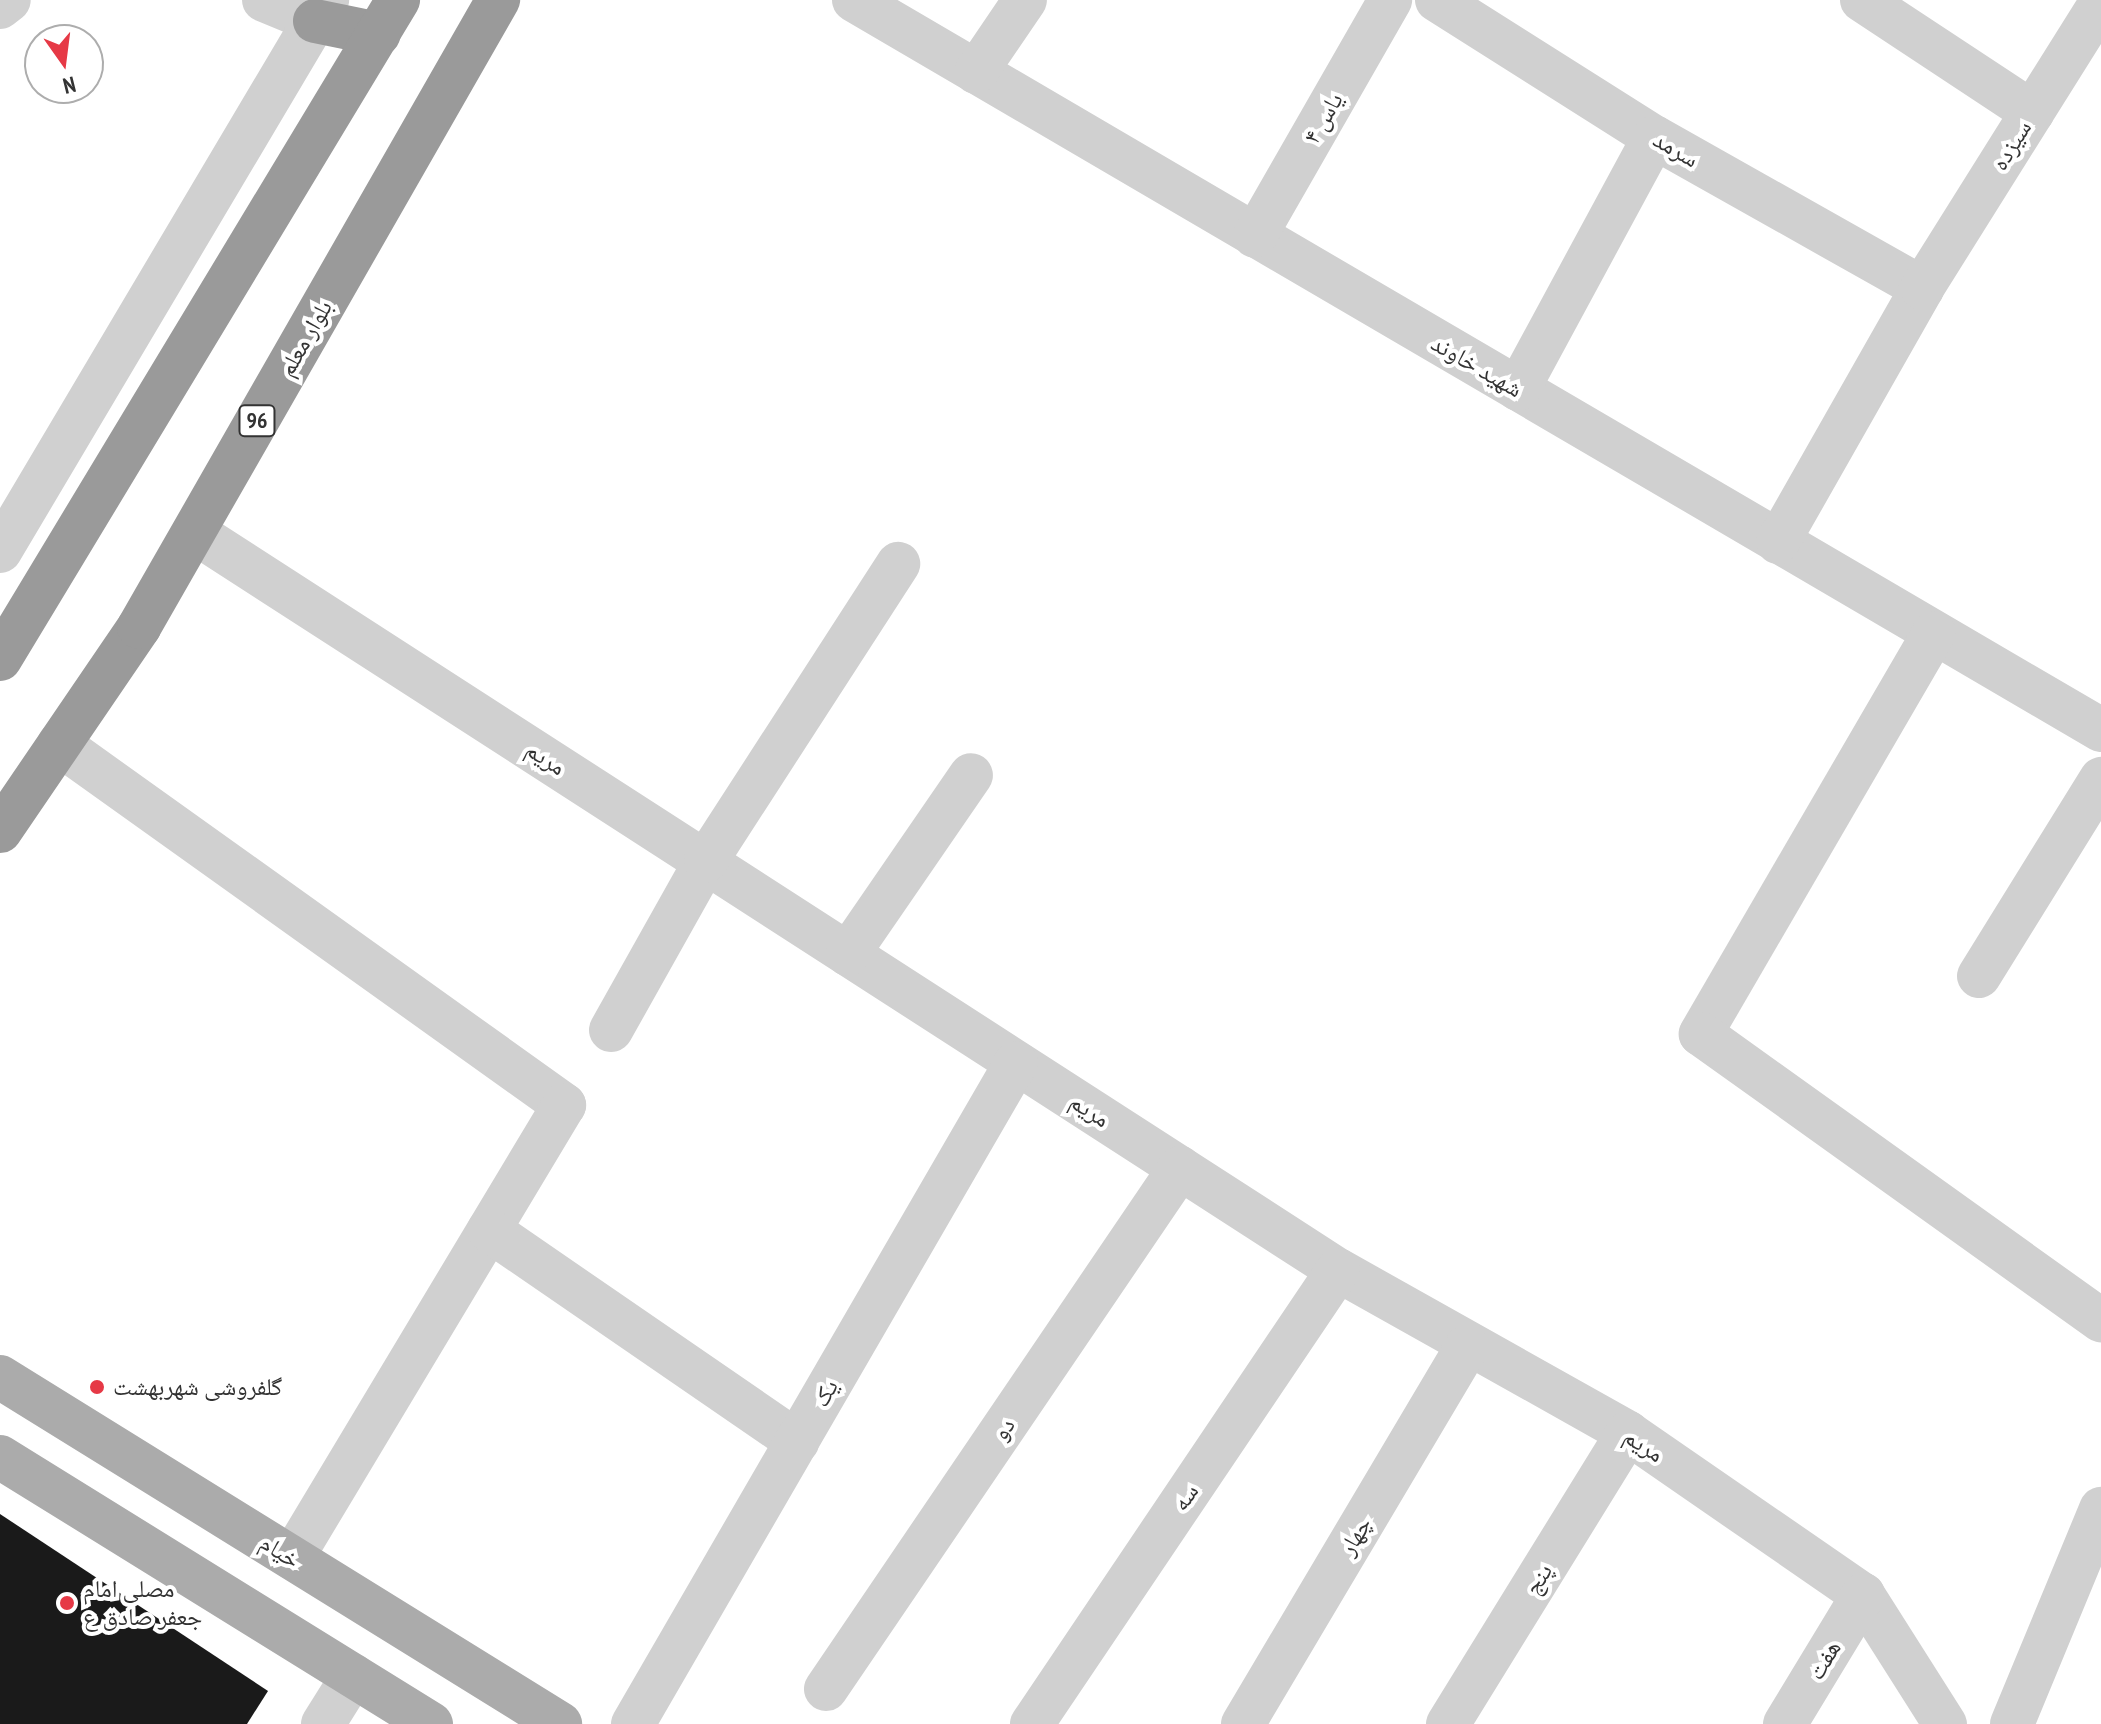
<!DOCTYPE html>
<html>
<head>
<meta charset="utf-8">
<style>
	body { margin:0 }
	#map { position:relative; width:2101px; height:1724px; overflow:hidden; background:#fff; font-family:"PT Sans Narrow","Noto Naskh Arabic",sans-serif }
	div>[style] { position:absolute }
	.building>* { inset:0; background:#1a1a1a }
	.minor>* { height:44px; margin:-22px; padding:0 22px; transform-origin:22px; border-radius:22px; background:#d0d0d0 }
	.major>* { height:44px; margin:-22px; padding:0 22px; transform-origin:22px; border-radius:22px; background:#ababab }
	.highway>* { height:44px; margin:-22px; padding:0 22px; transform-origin:22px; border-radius:22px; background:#9a9a9a }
	.dots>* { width:22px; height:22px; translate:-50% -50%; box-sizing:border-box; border:4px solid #fff; border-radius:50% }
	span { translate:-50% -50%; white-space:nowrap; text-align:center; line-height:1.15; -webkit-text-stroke:8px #fff; paint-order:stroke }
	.shield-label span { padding:2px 6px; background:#fff; border:2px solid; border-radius:6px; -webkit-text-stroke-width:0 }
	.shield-label { font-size:22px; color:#333; font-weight:700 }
	.street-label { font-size:24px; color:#333 }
	.poi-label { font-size:24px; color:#333 }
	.left { translate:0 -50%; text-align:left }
	.north { position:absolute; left:24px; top:24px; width:80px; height:80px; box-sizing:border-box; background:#fff; border:2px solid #adadad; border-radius:50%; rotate:166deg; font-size:22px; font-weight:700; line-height:32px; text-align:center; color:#333 }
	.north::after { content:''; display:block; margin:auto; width:28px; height:36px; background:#e63946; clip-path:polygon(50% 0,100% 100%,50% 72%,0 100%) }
</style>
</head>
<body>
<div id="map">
	<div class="building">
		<div style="clip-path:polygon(0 1514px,268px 1691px,247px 1724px,0 1724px)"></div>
	</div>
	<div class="minor">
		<div style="left:264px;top:0;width:55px;rotate:22.4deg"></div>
		<div style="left:854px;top:0;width:1445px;rotate:30.34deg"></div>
		<div style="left:1437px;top:0;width:257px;rotate:32.3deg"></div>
		<div style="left:1654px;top:137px;width:308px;rotate:29.4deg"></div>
		<div style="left:1862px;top:0;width:204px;rotate:33.4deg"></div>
		<div style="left:0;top:7px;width:11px;rotate:-38deg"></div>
		<div style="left:976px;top:72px;width:87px;rotate:-55.8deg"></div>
		<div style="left:1255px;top:236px;width:272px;rotate:-60.2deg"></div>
		<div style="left:1518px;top:389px;width:286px;rotate:-61.6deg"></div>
		<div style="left:194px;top:532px;width:1361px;rotate:32.83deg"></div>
		<div style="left:1338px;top:1270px;width:333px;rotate:29.3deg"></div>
		<div style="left:1628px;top:1433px;width:285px;rotate:34.6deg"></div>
		<div style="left:1863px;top:1595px;width:153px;rotate:57.6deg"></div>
		<div style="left:1778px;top:542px;width:292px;rotate:-60.4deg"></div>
		<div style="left:1922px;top:288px;width:337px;rotate:-57.9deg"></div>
		<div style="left:0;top:551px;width:641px;rotate:-59.31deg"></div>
		<div style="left:1934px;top:633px;width:464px;rotate:120.2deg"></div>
		<div style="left:1701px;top:1034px;width:492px;rotate:35.6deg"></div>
		<div style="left:59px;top:744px;width:621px;rotate:35.56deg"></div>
		<div style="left:564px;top:1105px;width:528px;rotate:120.98deg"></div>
		<div style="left:848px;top:954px;width:217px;rotate:-55.5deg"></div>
		<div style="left:1979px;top:976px;width:232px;rotate:-58.2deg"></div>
		<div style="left:611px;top:1030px;width:194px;rotate:-60.7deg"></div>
		<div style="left:706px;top:861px;width:354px;rotate:-57.1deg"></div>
		<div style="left:489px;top:1230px;width:374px;rotate:34.5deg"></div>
		<div style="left:826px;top:1689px;width:630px;rotate:-55.81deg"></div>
		<div style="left:323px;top:1724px;width:57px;rotate:-58deg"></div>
		<div style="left:633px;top:1724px;width:764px;rotate:-59.91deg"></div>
		<div style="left:1032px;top:1724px;width:547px;rotate:-56.02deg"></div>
		<div style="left:1243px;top:1724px;width:439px;rotate:-59.3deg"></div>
		<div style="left:1448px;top:1724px;width:342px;rotate:-58.3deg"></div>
		<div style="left:1785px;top:1724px;width:151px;rotate:-58.8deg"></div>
		<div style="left:2012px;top:1724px;width:233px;rotate:-67.5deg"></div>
	</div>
	<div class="major">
		<div style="left:0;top:1377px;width:659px;rotate:31.78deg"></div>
		<div style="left:0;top:1457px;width:507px;rotate:31.78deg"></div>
	</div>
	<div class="highway">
		<div style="left:315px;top:21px;width:65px;rotate:11.5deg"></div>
		<div style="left:0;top:659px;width:770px;rotate:-58.87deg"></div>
		<div style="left:0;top:831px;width:247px;rotate:-55.7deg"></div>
		<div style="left:139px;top:627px;width:723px;rotate:-60.21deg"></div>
	</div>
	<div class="dots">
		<div style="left:97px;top:1387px;background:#e63946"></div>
		<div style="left:67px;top:1603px;background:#e63946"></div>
	</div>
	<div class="shield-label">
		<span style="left:257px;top:421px">96</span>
	</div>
	<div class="street-label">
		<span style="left:1323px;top:118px;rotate:-60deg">یاس ۴</span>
		<span style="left:2011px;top:145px;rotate:-58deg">سیزده</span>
		<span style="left:1676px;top:149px;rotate:30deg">سرمد</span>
		<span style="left:305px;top:338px;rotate:-60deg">بلوار معلم</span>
		<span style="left:1477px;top:366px;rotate:30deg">شهید خاوند</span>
		<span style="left:546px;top:758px;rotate:33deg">مریم</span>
		<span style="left:1090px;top:1110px;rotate:33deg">مریم</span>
		<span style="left:825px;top:1393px;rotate:-60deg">یک</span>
		<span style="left:1003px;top:1429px;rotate:-56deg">دو</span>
		<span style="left:1644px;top:1445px;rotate:33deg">مریم</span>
		<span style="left:1185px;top:1497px;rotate:-56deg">سه</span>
		<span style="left:1355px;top:1536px;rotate:-59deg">چهار</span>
		<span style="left:280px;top:1551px;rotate:32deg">خیام</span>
		<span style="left:1538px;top:1579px;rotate:-58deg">پنج</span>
		<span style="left:1824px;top:1660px;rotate:-59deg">هفت</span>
	</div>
	<div class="poi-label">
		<span class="left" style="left:113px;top:1387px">گلفروشی شهربهشت</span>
		<span class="left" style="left:83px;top:1603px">مصلی امام<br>جعفر صادق ع</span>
	</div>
	<div class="north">N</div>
</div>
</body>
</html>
